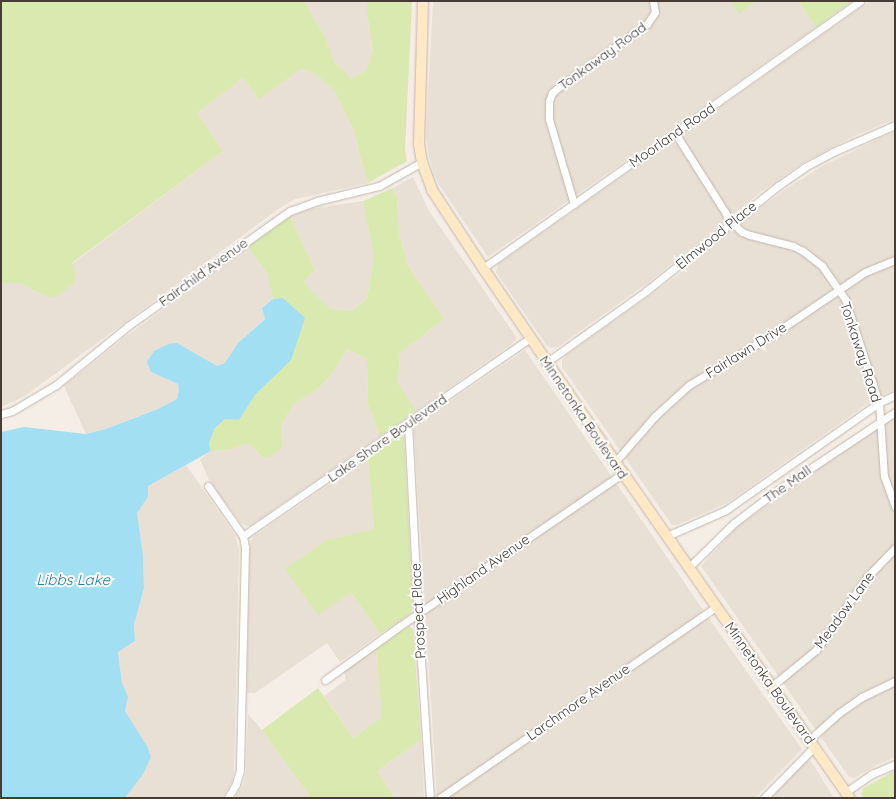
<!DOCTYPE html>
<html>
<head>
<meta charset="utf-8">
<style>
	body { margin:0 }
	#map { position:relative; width:896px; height:799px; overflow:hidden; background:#f4eee7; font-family:Quicksand,sans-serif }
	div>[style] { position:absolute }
	.residential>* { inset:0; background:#e8dfd5 }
	.green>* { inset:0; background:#d9e9af }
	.water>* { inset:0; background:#a2dff2 }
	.roads { filter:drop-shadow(0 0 1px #c3b7ac) drop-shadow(0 0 1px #c3b7ac) }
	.minor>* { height:7px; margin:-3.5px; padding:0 3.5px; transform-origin:3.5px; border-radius:3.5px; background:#fff }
	.secondary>* { height:10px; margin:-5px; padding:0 5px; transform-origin:5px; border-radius:5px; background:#ffe8c6 }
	span { translate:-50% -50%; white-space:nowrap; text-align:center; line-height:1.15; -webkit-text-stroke:4px #fff; paint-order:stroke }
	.street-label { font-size:14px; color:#473d36 }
	.water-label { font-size:15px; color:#28809d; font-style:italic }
	.frame { position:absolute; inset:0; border:2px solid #473d36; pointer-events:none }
</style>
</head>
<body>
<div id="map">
	<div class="residential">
		<div style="clip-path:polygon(304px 1px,367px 1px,367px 14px,373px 50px,366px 70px,352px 79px,334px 62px,327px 40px)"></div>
		<div style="clip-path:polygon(433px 1px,730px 1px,739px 13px,757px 1px,798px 1px,816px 27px,488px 257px,440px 186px,434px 174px,429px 157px,426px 137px)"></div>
		<div style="clip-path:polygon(870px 1px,895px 1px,895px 119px,852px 137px,801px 164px,761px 192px,650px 281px,558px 347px,552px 348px,547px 346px,496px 272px,498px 264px)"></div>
		<div style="clip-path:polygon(301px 69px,315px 74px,334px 90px,353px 129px,368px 183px,295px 199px,277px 210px,25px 396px,1px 407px,1px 283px,19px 283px,47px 297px,76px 275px,72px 264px,223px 151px,197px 113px,243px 78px,259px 99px)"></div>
		<div style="clip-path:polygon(895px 131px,895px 389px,867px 404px,727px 503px,677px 525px,672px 525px,562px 367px,562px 361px,565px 356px,678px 275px,744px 220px,786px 189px,824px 165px)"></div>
		<div style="clip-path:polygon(413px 177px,429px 211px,517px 338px,510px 345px,416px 411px,398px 386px,400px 353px,444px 319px,408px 266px,399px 234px,397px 198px,393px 188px)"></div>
		<div style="clip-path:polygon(363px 201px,374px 257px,367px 299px,352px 311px,331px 309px,316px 296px,304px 281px,315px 271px,290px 216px,308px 209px)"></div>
		<div style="clip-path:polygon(248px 247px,267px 273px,273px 299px,262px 308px,265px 318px,238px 343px,225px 363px,217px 366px,177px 343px,151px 372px,178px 384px,179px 390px,177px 399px,158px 409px,106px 429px,86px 434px,64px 386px,124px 338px)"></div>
		<div style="clip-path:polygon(347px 349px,367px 359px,368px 404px,380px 436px,250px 526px,244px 525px,240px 522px,209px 480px,200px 459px,211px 451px,231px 449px,245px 444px,250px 444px,263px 458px,283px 447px,281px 425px,293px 405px,319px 388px,333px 372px)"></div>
		<div style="clip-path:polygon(525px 350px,710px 620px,802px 749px,755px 798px,437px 798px,414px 430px,415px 425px)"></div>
		<div style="clip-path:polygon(895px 417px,895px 757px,877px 765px,854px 778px,849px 777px,701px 566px,737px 527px,812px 472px)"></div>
		<div style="clip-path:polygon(368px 458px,374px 529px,327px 540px,351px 592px,380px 634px,340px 662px,327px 643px,255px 693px,247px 693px,250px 542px,254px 536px)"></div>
		<div style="clip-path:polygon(186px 465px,235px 535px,239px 549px,234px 772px,232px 782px,222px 798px,125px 798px,143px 774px,147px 746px,125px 711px,127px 697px,122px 683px,118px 651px,135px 641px,134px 625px,144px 588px,143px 555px,137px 513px,148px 497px,148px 486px)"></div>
		<div style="clip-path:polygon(376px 649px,382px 717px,353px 738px,324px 696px,346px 680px,344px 671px)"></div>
		<div style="clip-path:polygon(248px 714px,262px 730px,311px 798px,235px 798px,243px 785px,246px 773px)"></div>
		<div style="clip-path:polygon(421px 740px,424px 798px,395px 798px,377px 771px)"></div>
		<div style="clip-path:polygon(810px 760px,834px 798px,771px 798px,806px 761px)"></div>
	</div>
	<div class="green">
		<div style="clip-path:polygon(1px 1px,304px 1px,327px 40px,334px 62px,352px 79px,366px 70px,373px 50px,367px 14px,367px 1px,412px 1px,405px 150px,407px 161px,368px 183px,353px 129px,334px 90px,315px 74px,301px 69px,259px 99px,243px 78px,197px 113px,223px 151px,72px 263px,76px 275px,74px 283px,56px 297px,47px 297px,19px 283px,1px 283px)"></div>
		<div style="clip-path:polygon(730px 1px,757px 1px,739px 14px)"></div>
		<div style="clip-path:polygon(798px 1px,852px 1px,816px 27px)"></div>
		<div style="clip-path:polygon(393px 188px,397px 198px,399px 234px,408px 266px,444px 319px,400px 353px,398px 384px,416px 411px,380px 436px,368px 404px,367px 359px,347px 349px,333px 372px,319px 388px,293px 405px,281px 425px,283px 447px,271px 456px,263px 458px,250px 444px,245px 444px,231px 449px,211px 451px,209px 444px,214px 429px,225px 419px,239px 420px,255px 395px,291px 360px,283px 298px,273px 299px,267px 273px,248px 247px,290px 216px,315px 271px,304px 281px,316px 296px,331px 309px,352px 311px,367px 299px,374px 257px,363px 201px)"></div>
		<div style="clip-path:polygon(401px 435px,404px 437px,413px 606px,411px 613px,380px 634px,351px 592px,318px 615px,285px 569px,327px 540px,374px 529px,368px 458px)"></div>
		<div style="clip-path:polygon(409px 626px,413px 629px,421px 740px,377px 771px,395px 798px,311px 798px,262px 730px,318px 688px,353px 738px,382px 717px,376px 649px)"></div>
		<div style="clip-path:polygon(895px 771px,895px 798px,864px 798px,861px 794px,863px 788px)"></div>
	</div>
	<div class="water">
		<div style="clip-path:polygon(283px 298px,305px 318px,291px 360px,255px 395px,239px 420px,225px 419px,214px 429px,209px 444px,211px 451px,148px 486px,148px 497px,137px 513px,143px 555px,144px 588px,134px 625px,135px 641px,118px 652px,122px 683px,128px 697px,125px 711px,147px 746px,151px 757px,143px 774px,125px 798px,1px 798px,1px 432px,24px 427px,86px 434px,106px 429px,158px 409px,177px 399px,179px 390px,178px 384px,151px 372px,147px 362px,154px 351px,169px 344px,177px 343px,217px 366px,225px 363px,238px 343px,265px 319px,262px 308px,273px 299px)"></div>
	</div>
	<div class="roads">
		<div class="minor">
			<div style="left:675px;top:133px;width:107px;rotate:57.7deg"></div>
			<div style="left:732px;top:223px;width:13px;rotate:42deg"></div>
			<div style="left:742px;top:232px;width:9px;rotate:21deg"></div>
			<div style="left:750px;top:235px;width:44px;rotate:14.3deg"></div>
			<div style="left:793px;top:246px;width:11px;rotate:27deg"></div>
			<div style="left:803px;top:251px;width:24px;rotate:38deg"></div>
			<div style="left:822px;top:266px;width:40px;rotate:55.1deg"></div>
			<div style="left:845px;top:299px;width:109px;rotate:71.9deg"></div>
			<div style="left:879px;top:403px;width:73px;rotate:86.1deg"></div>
			<div style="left:884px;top:476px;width:33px;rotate:70deg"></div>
			<div style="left:574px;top:204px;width:89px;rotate:-106.4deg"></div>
			<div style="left:549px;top:119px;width:18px;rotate:-90deg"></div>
			<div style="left:549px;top:101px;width:9px;rotate:-69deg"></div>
			<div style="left:552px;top:93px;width:9px;rotate:-41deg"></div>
			<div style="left:559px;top:87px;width:108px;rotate:-35.6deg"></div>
			<div style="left:647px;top:24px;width:14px;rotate:-56deg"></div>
			<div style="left:655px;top:12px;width:11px;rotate:-100deg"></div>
			<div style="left:483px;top:268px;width:462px;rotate:-35.3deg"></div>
			<div style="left:547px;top:362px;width:122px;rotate:-35.6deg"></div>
			<div style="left:646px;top:291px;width:169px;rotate:-38.5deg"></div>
			<div style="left:778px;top:186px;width:33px;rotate:-35deg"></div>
			<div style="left:805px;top:167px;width:32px;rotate:-28deg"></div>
			<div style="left:833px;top:152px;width:68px;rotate:-23.5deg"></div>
			<div style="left:1px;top:414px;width:11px;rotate:-15deg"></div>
			<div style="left:12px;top:411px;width:51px;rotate:-30.6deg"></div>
			<div style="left:56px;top:385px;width:93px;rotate:-39.3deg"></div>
			<div style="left:128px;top:326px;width:199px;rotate:-35.4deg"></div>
			<div style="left:290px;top:211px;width:29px;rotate:-20deg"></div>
			<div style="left:317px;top:201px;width:64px;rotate:-13.6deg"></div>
			<div style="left:379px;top:186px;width:49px;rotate:-29.2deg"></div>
			<div style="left:408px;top:424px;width:190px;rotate:87deg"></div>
			<div style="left:418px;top:614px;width:184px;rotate:86.3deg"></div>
			<div style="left:615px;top:462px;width:61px;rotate:-49deg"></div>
			<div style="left:655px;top:416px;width:46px;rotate:-42.4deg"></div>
			<div style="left:689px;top:385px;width:97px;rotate:-31.1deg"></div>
			<div style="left:772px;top:335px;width:112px;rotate:-34.1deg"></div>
			<div style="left:865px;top:272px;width:32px;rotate:-22deg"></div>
			<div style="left:208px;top:486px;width:61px;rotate:55deg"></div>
			<div style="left:243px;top:536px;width:11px;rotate:80deg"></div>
			<div style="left:245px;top:547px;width:223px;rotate:91.3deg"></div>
			<div style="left:240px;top:770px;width:15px;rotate:106deg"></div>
			<div style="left:236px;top:784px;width:16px;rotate:120deg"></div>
			<div style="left:243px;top:536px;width:349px;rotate:-34.6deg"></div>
			<div style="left:667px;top:536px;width:64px;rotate:-23.8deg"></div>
			<div style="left:726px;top:510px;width:187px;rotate:-35deg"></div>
			<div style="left:879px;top:403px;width:18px;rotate:-27deg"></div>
			<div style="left:689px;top:567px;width:63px;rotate:-44.4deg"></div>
			<div style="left:734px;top:523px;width:48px;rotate:-37.3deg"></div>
			<div style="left:772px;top:494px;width:148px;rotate:-33.7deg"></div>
			<div style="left:325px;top:680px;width:89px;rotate:-35.8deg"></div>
			<div style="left:397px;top:628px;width:274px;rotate:-34.4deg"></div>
			<div style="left:772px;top:686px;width:57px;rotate:-39.3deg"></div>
			<div style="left:816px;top:650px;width:89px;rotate:-55.1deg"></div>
			<div style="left:867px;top:577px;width:40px;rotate:-46deg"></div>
			<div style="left:809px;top:740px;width:40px;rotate:-42deg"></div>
			<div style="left:839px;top:713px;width:28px;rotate:-35deg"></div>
			<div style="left:862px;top:697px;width:37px;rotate:-26deg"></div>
			<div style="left:846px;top:792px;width:32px;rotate:-35deg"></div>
			<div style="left:872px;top:774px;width:25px;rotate:-23deg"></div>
			<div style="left:440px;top:798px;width:336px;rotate:-34.7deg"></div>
			<div style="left:764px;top:798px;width:71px;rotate:-45.6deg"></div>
		</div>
		<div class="secondary">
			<div style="left:423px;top:1px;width:143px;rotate:91.6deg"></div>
			<div style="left:419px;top:144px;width:18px;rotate:81deg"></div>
			<div style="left:422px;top:162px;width:30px;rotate:70deg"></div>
			<div style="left:432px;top:190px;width:93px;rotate:56.8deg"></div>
			<div style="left:483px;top:268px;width:248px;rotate:55.7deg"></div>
			<div style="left:623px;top:473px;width:396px;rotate:55.1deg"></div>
		</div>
	</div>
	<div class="street-label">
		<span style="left:602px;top:56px;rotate:-36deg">Tonkaway Road</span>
		<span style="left:672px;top:135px;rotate:-35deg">Moorland Road</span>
		<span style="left:716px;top:235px;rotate:-39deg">Elmwood Place</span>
		<span style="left:203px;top:272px;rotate:-36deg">Fairchild Avenue</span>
		<span style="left:746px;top:350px;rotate:-32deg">Fairlawn Drive</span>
		<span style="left:861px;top:352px;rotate:72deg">Tonkaway Road</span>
		<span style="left:584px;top:417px;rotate:56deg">Minnetonka Boulevard</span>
		<span style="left:387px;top:438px;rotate:-35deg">Lake Shore Boulevard</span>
		<span style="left:787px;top:484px;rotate:-35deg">The Mall</span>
		<span style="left:483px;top:569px;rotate:-35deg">Highland Avenue</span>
		<span style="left:844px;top:610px;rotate:-54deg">Meadow Lane</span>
		<span style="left:418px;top:611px;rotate:-93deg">Prospect Place</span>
		<span style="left:770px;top:683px;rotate:55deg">Minnetonka Boulevard</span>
		<span style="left:578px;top:702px;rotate:-35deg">Larchmore Avenue</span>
	</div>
	<div class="water-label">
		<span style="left:73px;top:580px">Libbs Lake</span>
	</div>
	<div class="frame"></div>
</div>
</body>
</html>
